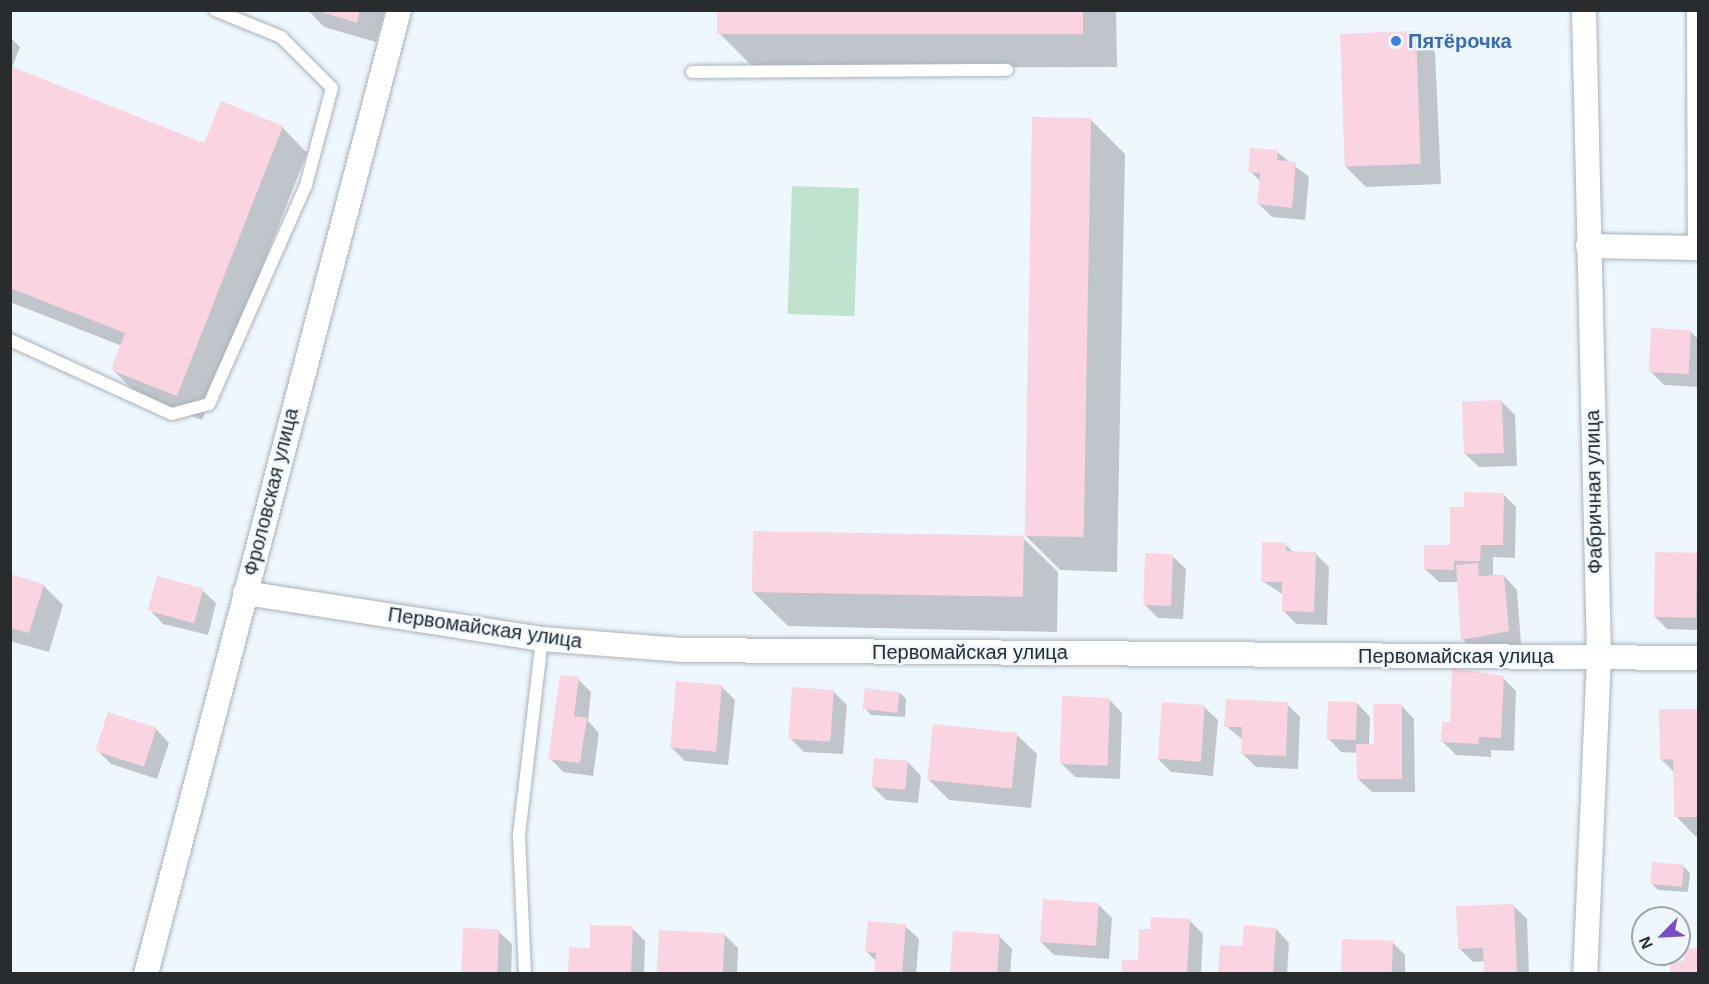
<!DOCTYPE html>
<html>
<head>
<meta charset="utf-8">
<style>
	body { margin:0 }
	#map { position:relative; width:1709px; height:984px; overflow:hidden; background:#eff7fe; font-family:Arial,sans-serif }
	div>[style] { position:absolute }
	.green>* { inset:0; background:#c0e3ce; transform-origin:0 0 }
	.shadow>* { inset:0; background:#0003 }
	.building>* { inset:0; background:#fad4e0; transform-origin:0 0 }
	.roads { filter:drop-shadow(0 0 2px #a9b2ba) drop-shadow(0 0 2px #a9b2ba) }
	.lane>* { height:12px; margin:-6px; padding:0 6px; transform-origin:6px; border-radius:6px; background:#fff }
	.street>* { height:24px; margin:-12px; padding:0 12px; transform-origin:12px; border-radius:12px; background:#fff }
	.dots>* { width:16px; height:16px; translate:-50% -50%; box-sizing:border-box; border:3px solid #eff7fe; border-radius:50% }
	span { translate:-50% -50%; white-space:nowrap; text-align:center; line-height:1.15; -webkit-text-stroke:4.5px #eff7fe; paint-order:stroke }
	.shop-label { font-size:20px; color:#366cbe; font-weight:700 }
	.left { translate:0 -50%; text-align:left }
	.street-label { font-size:20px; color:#282c2f }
	.frame { position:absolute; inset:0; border:12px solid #282c2f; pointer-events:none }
	.north { position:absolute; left:1631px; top:906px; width:60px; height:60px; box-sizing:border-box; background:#eff7fe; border:2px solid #9fa6ab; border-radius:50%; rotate:246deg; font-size:16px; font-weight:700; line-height:24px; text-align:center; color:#282c2f }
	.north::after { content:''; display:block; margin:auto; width:21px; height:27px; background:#7a4cc5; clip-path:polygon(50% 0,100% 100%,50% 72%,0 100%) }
</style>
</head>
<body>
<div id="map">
	<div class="green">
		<div style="left:792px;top:186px;width:67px;height:128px;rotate:2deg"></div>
	</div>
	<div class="shadow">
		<div style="clip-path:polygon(308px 10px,385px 10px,376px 42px,324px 27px)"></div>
		<div style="clip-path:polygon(719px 10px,1116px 10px,1117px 67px,754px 68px,719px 33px)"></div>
		<div style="clip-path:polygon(1415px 32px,1435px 52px,1441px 184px,1366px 187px,1346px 167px)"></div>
		<div style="clip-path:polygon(10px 37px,20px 47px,12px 68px,205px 145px,282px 127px,307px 153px,202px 420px,138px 395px,113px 370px,122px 346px,10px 302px)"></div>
		<div style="clip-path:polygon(1090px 119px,1125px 154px,1117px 572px,1060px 570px,1026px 536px)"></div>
		<div style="clip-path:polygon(1277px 152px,1309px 177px,1305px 220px,1272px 217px,1259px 204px,1261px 182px,1250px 171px)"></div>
		<div style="clip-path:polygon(1690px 331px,1698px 339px,1698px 387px,1664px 385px,1651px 372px)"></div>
		<div style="clip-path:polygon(1502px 402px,1515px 415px,1517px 466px,1479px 467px,1465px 454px)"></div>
		<div style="clip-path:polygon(1503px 494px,1516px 507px,1515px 558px,1493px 557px,1493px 574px,1487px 574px,1504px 576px,1517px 590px,1521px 644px,1476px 652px,1463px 639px,1459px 582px,1439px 582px,1425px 569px,1451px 547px,1465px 509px)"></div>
		<div style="clip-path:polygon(1023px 538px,1058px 572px,1057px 632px,788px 626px,753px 592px)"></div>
		<div style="clip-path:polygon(1286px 545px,1294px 553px,1316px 554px,1329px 567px,1327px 625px,1296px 624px,1283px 610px,1284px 595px,1262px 581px)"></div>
		<div style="clip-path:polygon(1697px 555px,1698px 630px,1667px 629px,1654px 616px)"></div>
		<div style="clip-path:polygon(1172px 556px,1186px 569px,1183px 619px,1158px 618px,1144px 604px)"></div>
		<div style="clip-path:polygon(10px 576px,43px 585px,63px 605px,49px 652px,10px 641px)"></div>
		<div style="clip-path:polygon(202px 590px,216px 603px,208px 635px,163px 624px,150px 610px)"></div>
		<div style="clip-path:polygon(1503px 678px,1516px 691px,1514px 751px,1491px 750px,1491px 757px,1456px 755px,1443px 742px,1451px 724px)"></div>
		<div style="clip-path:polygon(578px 679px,591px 692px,588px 721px,599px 733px,593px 776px,563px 772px,550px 758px)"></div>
		<div style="clip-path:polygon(721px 686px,735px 700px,728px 765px,685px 761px,671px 747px)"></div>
		<div style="clip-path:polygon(834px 692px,847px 705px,843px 754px,804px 752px,790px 738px)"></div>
		<div style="clip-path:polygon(900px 693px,906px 699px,905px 717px,871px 715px,865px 708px)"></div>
		<div style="clip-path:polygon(1109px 699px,1122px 713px,1120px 779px,1075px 777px,1062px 764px)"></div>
		<div style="clip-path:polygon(1357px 703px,1370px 717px,1369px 745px,1375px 745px,1401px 705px,1414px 719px,1415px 792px,1372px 792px,1358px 779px,1358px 753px,1341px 752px,1328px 738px)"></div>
		<div style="clip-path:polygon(1287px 704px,1300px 717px,1298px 769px,1256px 767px,1243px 754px,1243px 740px,1226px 726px)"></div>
		<div style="clip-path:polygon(1204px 707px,1218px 720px,1213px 776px,1171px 772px,1158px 759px)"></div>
		<div style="clip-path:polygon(1698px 710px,1698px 836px,1695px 836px,1676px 816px,1675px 773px,1661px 759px,1661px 711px)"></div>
		<div style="clip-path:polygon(109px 714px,156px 729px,169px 743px,157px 779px,111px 764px,98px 751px)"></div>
		<div style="clip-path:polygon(1017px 735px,1037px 754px,1031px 808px,949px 800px,929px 780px)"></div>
		<div style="clip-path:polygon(908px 762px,921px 776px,918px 803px,886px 800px,873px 787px)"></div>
		<div style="clip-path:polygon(1683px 866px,1690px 873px,1688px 892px,1658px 890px,1651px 883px)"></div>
		<div style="clip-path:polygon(1099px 905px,1112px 918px,1109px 959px,1054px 955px,1041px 942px)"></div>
		<div style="clip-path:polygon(1513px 905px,1527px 919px,1529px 974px,1485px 974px,1485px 961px,1473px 962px,1460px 949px)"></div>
		<div style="clip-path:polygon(1190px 921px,1203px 934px,1201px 974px,1123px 974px,1139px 962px,1152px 931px)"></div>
		<div style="clip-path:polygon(905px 926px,919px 939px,916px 974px,876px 974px,877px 962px,867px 952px)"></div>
		<div style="clip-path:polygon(632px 928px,645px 941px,644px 974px,570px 974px)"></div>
		<div style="clip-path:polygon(1276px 929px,1289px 943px,1287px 974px,1220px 974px,1244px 948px)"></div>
		<div style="clip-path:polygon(498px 931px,512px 944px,511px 974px,463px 974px)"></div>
		<div style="clip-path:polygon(724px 934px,738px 948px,737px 974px,659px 974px)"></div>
		<div style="clip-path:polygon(999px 936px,1012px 949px,1010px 974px,952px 974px)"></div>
		<div style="clip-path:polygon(1392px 942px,1405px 955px,1405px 974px,1342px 974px)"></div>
	</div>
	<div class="building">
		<div style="clip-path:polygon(315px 10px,360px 10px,357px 23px)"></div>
		<div style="left:717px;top:10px;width:366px;height:24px"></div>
		<div style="left:1416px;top:31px;width:133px;height:76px;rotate:88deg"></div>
		<div style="clip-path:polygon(10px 66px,204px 143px,221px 101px,283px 126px,177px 396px,111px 370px,125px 333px,10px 288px)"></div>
		<div style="left:1032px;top:117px;width:59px;height:419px;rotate:1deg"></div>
		<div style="clip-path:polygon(1250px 148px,1278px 150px,1277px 160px,1296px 162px,1292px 208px,1257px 204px,1260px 173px,1248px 172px)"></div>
		<div style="left:1651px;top:328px;width:40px;height:44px;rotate:3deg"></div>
		<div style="left:1502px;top:400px;width:53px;height:40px;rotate:88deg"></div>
		<div style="clip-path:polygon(1464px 492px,1504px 493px,1503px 545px,1481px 545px,1480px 561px,1454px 561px,1454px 570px,1424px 569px,1424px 545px,1450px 545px,1450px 507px,1464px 507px)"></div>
		<div style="left:753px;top:531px;width:271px;height:61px;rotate:1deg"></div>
		<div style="clip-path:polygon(1262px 542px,1286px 543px,1286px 551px,1316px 552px,1314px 612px,1282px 611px,1282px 582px,1261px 582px)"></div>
		<div style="left:1655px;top:552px;width:42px;height:65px;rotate:1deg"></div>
		<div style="left:1145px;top:553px;width:28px;height:52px;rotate:2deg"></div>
		<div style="clip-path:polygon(1478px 563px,1479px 576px,1504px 575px,1509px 631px,1461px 640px,1456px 565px)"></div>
		<div style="clip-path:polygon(10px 574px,44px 584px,29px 633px,10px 628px)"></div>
		<div style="left:157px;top:576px;width:48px;height:36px;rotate:15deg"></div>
		<div style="clip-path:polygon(1452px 668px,1504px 676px,1501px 738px,1479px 737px,1478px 744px,1441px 742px,1442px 722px,1450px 722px)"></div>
		<div style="clip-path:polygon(560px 675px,579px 677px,574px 716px,587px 718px,580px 763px,548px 759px)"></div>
		<div style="left:676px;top:681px;width:46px;height:67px;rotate:5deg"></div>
		<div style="left:792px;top:687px;width:42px;height:52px;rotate:4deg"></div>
		<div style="left:865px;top:688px;width:35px;height:21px;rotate:7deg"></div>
		<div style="left:1062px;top:696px;width:48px;height:68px;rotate:2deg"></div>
		<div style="clip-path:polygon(1226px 699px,1288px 702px,1286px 756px,1241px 754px,1242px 727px,1224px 727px)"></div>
		<div style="left:1328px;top:701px;width:29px;height:38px;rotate:2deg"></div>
		<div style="left:1162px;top:702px;width:43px;height:57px;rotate:4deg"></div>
		<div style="clip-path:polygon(1373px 704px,1402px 704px,1402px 779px,1357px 779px,1356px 744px,1374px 744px)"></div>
		<div style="clip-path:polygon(1659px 709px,1698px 709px,1698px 817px,1674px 817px,1673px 759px,1660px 760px)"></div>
		<div style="left:108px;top:712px;width:51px;height:41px;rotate:18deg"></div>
		<div style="left:933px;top:724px;width:85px;height:56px;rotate:6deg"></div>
		<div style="left:874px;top:758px;width:34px;height:29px;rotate:5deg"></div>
		<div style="left:1652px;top:862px;width:32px;height:22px;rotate:5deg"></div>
		<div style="left:1043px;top:899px;width:56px;height:43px;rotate:4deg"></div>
		<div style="clip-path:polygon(1514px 904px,1517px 974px,1484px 974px,1483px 948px,1458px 949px,1456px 906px)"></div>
		<div style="clip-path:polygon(1151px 917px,1190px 919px,1187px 974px,1121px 974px,1122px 960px,1138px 960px,1139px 929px,1150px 929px)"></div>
		<div style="clip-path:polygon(868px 921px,906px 924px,902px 974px,874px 974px,876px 953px,865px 952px)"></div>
		<div style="clip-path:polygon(590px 925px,633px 926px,631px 974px,568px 974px,569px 947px,590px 948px)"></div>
		<div style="clip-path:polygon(1244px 925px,1276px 928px,1273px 974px,1218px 974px,1220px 945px,1242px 946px)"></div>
		<div style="left:463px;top:928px;width:36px;height:46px;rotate:2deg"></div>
		<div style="left:659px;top:930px;width:66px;height:44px;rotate:3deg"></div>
		<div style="left:953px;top:931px;width:47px;height:43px;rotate:4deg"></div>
		<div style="left:1342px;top:939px;width:51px;height:35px;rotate:2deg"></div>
		<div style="clip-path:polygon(1685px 948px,1698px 949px,1698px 974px,1670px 974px,1671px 960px,1684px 961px)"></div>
	</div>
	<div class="roads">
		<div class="lane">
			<div style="left:1693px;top:10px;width:237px;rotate:89.8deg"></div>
			<div style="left:692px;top:72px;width:315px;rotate:-0.4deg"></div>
			<div style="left:10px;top:340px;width:178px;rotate:24.6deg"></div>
			<div style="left:172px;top:414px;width:38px;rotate:-15deg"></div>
			<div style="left:209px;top:404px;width:240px;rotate:-66.1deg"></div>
			<div style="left:306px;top:185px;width:100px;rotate:-75deg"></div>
			<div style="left:332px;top:88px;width:72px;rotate:-135deg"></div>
			<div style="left:281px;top:37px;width:71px;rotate:-157.8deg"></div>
			<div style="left:525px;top:974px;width:139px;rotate:-92.5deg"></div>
			<div style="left:519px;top:835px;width:197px;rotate:-83.3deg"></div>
		</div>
		<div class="street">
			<div style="left:1584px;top:10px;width:648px;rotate:88.67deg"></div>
			<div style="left:1599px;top:658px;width:316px;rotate:92.5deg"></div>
			<div style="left:1588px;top:246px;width:110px;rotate:1deg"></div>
			<div style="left:245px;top:593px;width:301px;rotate:8.8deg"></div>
			<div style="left:542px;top:639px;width:139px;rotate:4.5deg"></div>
			<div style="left:681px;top:650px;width:1017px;rotate:0.45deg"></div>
			<div style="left:146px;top:974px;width:997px;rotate:-75.29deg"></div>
		</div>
	</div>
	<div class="dots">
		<div style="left:1396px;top:41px;background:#3f7fe0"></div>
	</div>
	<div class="shop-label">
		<span class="left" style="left:1408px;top:41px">Пятёрочка</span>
	</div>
	<div class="street-label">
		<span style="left:271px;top:492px;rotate:-76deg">Фроловская улица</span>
		<span style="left:1594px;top:492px;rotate:-91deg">Фабричная улица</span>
		<span style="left:485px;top:628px;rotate:8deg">Первомайская улица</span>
		<span style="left:970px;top:652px">Первомайская улица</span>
		<span style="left:1456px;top:656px">Первомайская улица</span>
	</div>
	<div class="frame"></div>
	<div class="north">N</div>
</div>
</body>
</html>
